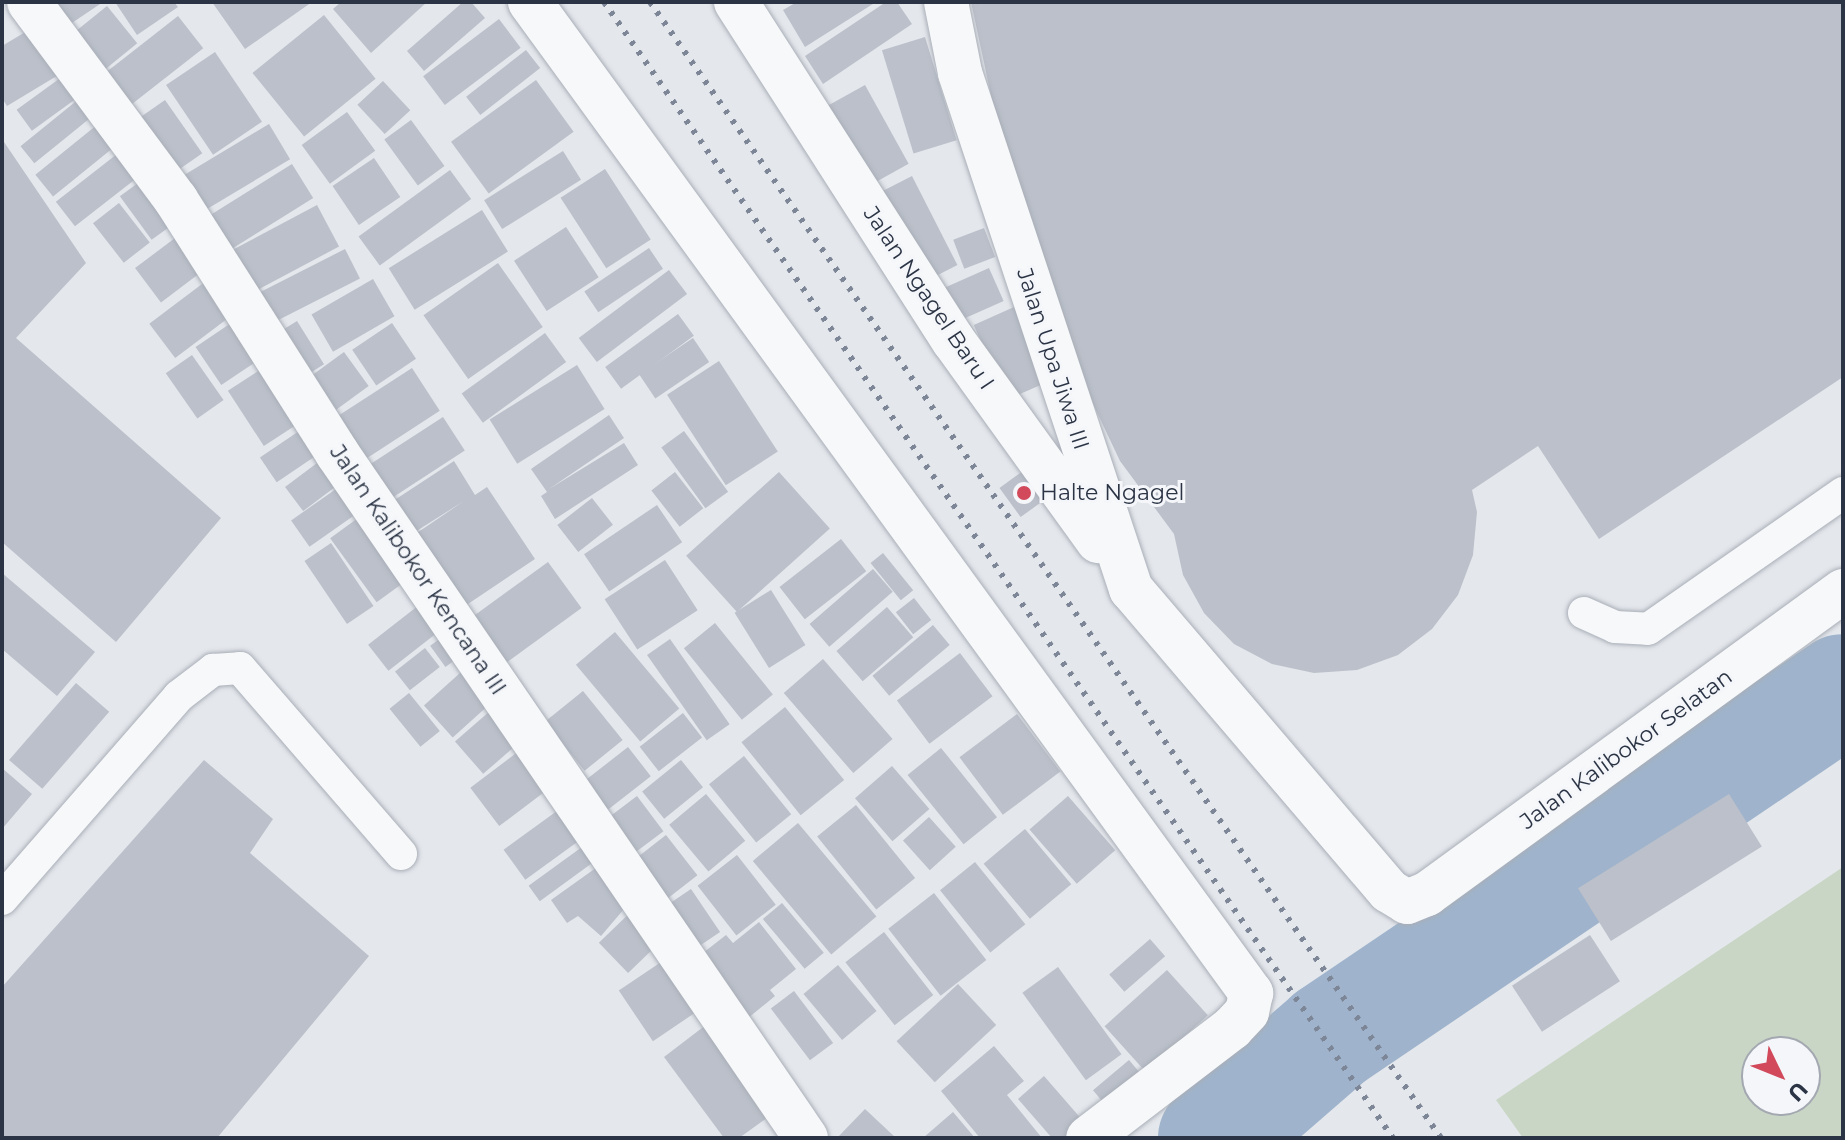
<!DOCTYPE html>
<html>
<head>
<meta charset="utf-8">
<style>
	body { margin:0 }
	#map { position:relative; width:1845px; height:1140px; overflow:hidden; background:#e4e7ec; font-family:Montserrat,sans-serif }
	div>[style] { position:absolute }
	.green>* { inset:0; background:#c9d6c5 }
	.river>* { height:112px; margin:-56px; padding:0 56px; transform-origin:56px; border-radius:56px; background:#9fb4cc }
	.building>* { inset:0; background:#bbc0ca; transform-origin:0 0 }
	.roads { filter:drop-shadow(0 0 2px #a9aeb7) drop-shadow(0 0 2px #a9aeb7) }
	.lane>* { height:32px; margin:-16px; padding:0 16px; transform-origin:16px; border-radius:16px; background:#f7f8fa }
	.street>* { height:44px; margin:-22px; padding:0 22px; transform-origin:22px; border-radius:22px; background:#f7f8fa }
	.rail>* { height:6px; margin-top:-3px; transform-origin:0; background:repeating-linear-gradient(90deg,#7d8696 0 4px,transparent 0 12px) }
	.dots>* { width:22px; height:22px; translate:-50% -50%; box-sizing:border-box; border:4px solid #f4f6f9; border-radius:50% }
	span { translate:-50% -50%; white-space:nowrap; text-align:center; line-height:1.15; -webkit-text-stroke:6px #f4f6f9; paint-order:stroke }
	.street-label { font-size:22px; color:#2b3445 }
	.poi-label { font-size:22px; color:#2b3445 }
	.left { translate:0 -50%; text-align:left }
	.frame { position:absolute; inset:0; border:4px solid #2b3445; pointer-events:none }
	.north { position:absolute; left:1741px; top:1036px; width:80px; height:80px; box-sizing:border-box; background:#f4f6f9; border:2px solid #a4a8b1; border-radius:50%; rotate:133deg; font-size:22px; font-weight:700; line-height:32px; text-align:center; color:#2b3445 }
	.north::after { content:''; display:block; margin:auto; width:28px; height:36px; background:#d1495b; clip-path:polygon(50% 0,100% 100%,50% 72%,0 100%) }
</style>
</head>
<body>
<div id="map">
	<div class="green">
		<div style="clip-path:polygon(evenodd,1843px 867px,1843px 1138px,1523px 1138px,1496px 1100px,1843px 867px,1757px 1052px,1805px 1052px,1805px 1100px,1757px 1100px,1757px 1052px)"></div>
	</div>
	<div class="river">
		<div style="left:1214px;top:1138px;width:154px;rotate:-41deg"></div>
		<div style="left:1330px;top:1037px;width:619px;rotate:-34.07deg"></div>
	</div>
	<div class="building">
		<div style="clip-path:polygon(41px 2px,103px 2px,60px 31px)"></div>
		<div style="clip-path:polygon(115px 2px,174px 2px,178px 7px,137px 35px)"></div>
		<div style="clip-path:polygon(212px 2px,312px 2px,245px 49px)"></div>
		<div style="clip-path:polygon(341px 2px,427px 2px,371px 53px,333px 9px)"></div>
		<div style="clip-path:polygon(463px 2px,471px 2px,485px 18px,424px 71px,407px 51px)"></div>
		<div style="clip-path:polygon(797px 2px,876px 2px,805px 47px,783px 10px)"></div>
		<div style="clip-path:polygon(886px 2px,897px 2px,912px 24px,823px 84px,805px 56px)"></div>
		<div style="clip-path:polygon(971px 2px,1843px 2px,1843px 377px,1599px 539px,1538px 446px,1472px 490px,1477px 512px,1473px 555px,1458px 595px,1432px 629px,1398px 655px,1357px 670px,1314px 673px,1272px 664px,1234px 644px,1204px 613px,1183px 575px,1174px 534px,1120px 461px,1051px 315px,1004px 156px)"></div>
		<div style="left:107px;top:6px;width:48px;height:51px;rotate:51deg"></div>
		<div style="left:324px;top:15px;width:82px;height:92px;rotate:51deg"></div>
		<div style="left:178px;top:16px;width:41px;height:107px;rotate:52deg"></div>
		<div style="left:499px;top:19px;width:36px;height:95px;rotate:53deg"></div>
		<div style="clip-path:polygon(32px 28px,60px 74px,7px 106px,2px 98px,2px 46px)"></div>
		<div style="left:925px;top:37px;width:108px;height:45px;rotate:73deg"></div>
		<div style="left:526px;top:50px;width:23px;height:76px;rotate:52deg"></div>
		<div style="left:215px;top:52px;width:84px;height:59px;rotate:56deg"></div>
		<div style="left:70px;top:71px;width:26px;height:66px;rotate:54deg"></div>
		<div style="left:536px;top:80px;width:64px;height:105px;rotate:54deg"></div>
		<div style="left:383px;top:81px;width:40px;height:35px;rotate:47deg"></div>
		<div style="left:865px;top:85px;width:90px;height:54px;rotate:61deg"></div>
		<div style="left:85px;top:94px;width:22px;height:83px;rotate:51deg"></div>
		<div style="left:165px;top:100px;width:65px;height:45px;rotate:55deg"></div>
		<div style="left:347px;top:112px;width:48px;height:56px;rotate:54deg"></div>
		<div style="left:103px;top:120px;width:28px;height:87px;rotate:51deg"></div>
		<div style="left:411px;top:120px;width:57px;height:33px;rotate:54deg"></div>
		<div style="left:269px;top:124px;width:41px;height:113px;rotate:59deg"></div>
		<div style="clip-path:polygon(2px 139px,86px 263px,16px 338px,221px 518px,116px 642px,2px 542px)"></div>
		<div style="left:126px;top:147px;width:31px;height:89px;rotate:52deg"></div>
		<div style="left:563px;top:151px;width:34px;height:93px;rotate:58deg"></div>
		<div style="left:374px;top:158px;width:47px;height:50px;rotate:56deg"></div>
		<div style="left:292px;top:164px;width:40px;height:109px;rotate:58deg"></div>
		<div style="left:605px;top:169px;width:84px;height:53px;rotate:57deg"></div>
		<div style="left:450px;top:170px;width:36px;height:113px;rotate:54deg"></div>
		<div style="left:149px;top:175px;width:54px;height:36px;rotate:54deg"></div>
		<div style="left:912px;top:176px;width:100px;height:40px;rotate:63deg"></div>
		<div style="left:119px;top:203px;width:50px;height:33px;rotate:52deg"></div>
		<div style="left:317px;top:205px;width:47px;height:107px;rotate:62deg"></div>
		<div style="left:482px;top:210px;width:49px;height:110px;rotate:58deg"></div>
		<div style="left:566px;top:227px;width:60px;height:62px;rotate:57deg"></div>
		<div style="left:984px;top:228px;width:31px;height:33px;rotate:69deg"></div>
		<div style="left:183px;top:232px;width:43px;height:60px;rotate:53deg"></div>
		<div style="left:649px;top:248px;width:25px;height:78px;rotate:56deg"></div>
		<div style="left:345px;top:249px;width:33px;height:96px;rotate:63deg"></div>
		<div style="left:498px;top:263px;width:78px;height:91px;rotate:55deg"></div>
		<div style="left:989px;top:268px;width:36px;height:61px;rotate:66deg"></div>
		<div style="left:669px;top:270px;width:30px;height:113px;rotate:53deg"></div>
		<div style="left:210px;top:278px;width:43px;height:76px;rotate:53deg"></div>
		<div style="left:373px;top:279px;width:43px;height:71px;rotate:60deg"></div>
		<div style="left:1014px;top:307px;width:82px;height:44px;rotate:66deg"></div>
		<div style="left:678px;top:314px;width:27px;height:90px;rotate:54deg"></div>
		<div style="left:237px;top:319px;width:46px;height:50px;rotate:56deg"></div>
		<div style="left:297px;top:321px;width:51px;height:34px;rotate:58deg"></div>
		<div style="left:392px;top:323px;width:43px;height:48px;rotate:56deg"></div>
		<div style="left:545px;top:333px;width:36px;height:103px;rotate:54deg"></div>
		<div style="left:693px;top:338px;width:29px;height:65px;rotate:56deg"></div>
		<div style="left:344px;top:352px;width:42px;height:53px;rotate:54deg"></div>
		<div style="left:192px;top:355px;width:55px;height:32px;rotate:55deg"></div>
		<div style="left:719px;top:361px;width:108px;height:62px;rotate:57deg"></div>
		<div style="left:269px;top:364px;width:66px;height:49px;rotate:57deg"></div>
		<div style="left:577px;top:365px;width:52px;height:103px;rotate:58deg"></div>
		<div style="left:412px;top:368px;width:51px;height:98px;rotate:57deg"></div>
		<div style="clip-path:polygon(609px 415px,624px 438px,549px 489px,624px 443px,638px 465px,555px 519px,541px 496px,547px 492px,531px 469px)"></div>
		<div style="left:443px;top:417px;width:40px;height:97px;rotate:57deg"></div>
		<div style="left:308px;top:425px;width:30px;height:58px;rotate:56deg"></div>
		<div style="left:684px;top:431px;width:75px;height:28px;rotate:54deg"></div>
		<div style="left:329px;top:454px;width:30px;height:55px;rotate:53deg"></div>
		<div style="clip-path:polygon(454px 461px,475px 495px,487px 487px,535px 559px,456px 612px,408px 539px,464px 501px,407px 537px,387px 505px)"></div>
		<div style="left:1027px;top:468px;width:36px;height:34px;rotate:54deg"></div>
		<div style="left:675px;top:472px;width:46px;height:30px;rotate:52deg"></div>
		<div style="left:779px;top:472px;width:76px;height:125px;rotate:48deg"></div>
		<div style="left:346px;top:482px;width:32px;height:67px;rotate:55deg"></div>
		<div style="left:592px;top:498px;width:34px;height:44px;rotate:52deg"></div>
		<div style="left:657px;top:505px;width:45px;height:88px;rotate:56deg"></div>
		<div style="left:369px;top:510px;width:79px;height:48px;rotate:54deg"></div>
		<div style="left:841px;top:539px;width:41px;height:78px;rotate:52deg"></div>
		<div style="left:331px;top:543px;width:76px;height:32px;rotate:56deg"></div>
		<div style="left:883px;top:553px;width:48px;height:16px;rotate:51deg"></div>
		<div style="left:665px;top:560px;width:60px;height:72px;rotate:57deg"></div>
		<div style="left:548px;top:562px;width:57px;height:100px;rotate:54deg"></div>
		<div style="left:873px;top:569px;width:30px;height:84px;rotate:49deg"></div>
		<div style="clip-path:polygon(2px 573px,95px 652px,57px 696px,2px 649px)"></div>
		<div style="left:771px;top:590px;width:65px;height:43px;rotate:58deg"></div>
		<div style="left:428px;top:598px;width:33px;height:76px;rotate:52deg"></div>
		<div style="left:914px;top:598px;width:28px;height:23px;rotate:52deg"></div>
		<div style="left:887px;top:607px;width:40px;height:67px;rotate:49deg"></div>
		<div style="left:715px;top:623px;width:92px;height:40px;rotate:51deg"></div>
		<div style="left:933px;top:625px;width:26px;height:79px;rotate:50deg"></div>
		<div style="left:452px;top:630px;width:26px;height:27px;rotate:54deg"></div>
		<div style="left:615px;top:632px;width:100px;height:51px;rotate:50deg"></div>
		<div style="left:670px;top:639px;width:104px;height:28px;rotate:55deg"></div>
		<div style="left:425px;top:648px;width:24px;height:38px;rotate:52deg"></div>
		<div style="left:960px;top:653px;width:54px;height:79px;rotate:53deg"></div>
		<div style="left:823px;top:659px;width:106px;height:52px;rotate:49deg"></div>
		<div style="left:470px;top:664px;width:43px;height:62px;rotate:48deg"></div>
		<div style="left:76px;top:683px;width:44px;height:102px;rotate:41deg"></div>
		<div style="left:583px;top:691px;width:63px;height:49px;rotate:51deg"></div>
		<div style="left:409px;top:693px;width:49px;height:25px;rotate:51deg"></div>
		<div style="left:498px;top:704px;width:43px;height:57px;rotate:49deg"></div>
		<div style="left:785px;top:707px;width:94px;height:56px;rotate:51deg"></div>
		<div style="left:683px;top:713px;width:31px;height:55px;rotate:52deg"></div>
		<div style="left:1017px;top:714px;width:72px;height:72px;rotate:53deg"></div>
		<div style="left:527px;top:745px;width:48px;height:71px;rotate:53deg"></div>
		<div style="left:628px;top:747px;width:37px;height:61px;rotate:52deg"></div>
		<div style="left:941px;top:748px;width:89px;height:43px;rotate:51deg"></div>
		<div style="left:744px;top:756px;width:75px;height:45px;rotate:51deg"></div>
		<div style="clip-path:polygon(204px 760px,273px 819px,250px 853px,369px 956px,217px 1138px,2px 1138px,2px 987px)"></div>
		<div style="left:681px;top:760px;width:35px;height:50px;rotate:51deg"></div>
		<div style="left:892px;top:766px;width:57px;height:49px;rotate:49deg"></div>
		<div style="clip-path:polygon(2px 768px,32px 794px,2px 829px)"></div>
		<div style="left:706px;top:794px;width:61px;height:48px;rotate:50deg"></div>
		<div style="left:1729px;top:794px;width:62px;height:178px;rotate:58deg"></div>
		<div style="left:637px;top:796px;width:44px;height:41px;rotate:53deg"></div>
		<div style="left:1068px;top:796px;width:72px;height:51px;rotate:49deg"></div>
		<div style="left:856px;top:805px;width:94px;height:50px;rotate:51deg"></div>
		<div style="left:561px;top:808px;width:37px;height:71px;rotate:54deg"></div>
		<div style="left:929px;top:817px;width:40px;height:35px;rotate:48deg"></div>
		<div style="left:798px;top:823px;width:122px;height:59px;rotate:50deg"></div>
		<div style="left:1025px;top:829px;width:72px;height:54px;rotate:50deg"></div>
		<div style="left:666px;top:835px;width:51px;height:46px;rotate:52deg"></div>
		<div style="left:582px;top:847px;width:19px;height:66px;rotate:54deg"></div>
		<div style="left:737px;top:855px;width:63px;height:50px;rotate:52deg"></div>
		<div style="left:975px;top:862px;width:80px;height:45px;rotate:51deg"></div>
		<div style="clip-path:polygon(600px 865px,636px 895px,601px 936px,578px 916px,567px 923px,551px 900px)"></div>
		<div style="left:691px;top:889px;width:52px;height:37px;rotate:56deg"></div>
		<div style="left:934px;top:893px;width:85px;height:58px;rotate:52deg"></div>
		<div style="left:782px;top:903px;width:65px;height:25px;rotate:50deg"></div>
		<div style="left:637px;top:906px;width:42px;height:53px;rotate:46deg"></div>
		<div style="clip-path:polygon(759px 922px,796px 969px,770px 990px,775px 996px,742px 1023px,694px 960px,726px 935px,733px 943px)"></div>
		<div style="left:884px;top:932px;width:80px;height:49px;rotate:52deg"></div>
		<div style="left:1590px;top:935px;width:55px;height:93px;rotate:57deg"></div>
		<div style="left:1150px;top:939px;width:23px;height:54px;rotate:49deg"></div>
		<div style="left:676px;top:952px;width:61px;height:69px;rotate:56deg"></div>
		<div style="left:838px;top:965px;width:60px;height:45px;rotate:50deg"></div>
		<div style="left:1058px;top:967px;width:108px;height:44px;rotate:54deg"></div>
		<div style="left:1167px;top:970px;width:61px;height:84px;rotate:48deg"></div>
		<div style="left:958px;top:984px;width:56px;height:84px;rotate:47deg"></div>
		<div style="left:794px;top:991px;width:65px;height:29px;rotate:53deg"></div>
		<div style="clip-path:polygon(715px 1018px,782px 1107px,739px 1138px,724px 1138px,664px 1057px)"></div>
		<div style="clip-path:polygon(994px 1046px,1024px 1081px,1007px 1095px,1042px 1138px,980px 1138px,941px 1091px)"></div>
		<div style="left:1129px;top:1060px;width:23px;height:47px;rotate:50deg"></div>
		<div style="clip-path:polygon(1044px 1076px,1084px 1122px,1065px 1138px,1052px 1138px,1018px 1099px)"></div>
		<div style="clip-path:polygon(865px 1109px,896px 1138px,837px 1138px)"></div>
		<div style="clip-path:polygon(953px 1112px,975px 1138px,923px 1138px)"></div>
	</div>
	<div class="roads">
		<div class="lane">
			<div style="left:1584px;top:613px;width:34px;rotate:24deg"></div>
			<div style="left:1615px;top:627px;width:33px;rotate:3deg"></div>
			<div style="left:1648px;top:629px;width:238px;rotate:-34.9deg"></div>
			<div style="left:2px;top:899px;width:269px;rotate:-48.9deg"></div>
			<div style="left:179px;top:696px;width:43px;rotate:-37.4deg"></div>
			<div style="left:213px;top:670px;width:27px;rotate:-4deg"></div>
			<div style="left:240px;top:668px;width:246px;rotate:49.1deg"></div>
		</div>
		<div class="street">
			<div style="left:29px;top:2px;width:247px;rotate:53.4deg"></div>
			<div style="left:176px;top:200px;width:300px;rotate:57.5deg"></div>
			<div style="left:337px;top:453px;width:830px;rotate:55.6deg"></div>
			<div style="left:530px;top:2px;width:1226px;rotate:53.96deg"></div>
			<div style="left:1251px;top:993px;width:19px;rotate:102deg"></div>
			<div style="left:1247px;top:1012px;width:22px;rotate:133deg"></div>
			<div style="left:1232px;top:1028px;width:181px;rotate:142.6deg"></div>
			<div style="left:736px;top:2px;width:402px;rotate:57.3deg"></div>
			<div style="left:953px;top:340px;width:248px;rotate:54.2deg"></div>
			<div style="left:946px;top:2px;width:72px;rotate:78.8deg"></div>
			<div style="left:960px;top:73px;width:544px;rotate:71.67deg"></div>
			<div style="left:1131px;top:589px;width:397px;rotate:49.5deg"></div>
			<div style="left:1389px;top:891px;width:21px;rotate:31deg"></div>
			<div style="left:1407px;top:902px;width:22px;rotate:-22deg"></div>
			<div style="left:1427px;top:894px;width:515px;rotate:-36.07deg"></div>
		</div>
	</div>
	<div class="rail">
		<div style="left:604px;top:2px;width:1383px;rotate:55.22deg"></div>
		<div style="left:650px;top:2px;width:1384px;rotate:55.15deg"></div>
	</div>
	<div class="dots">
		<div style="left:1024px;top:493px;background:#d1495b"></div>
	</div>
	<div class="street-label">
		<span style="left:929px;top:298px;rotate:56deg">Jalan Ngagel Baru I</span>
		<span style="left:1053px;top:359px;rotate:72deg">Jalan Upa Jiwa III</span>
		<span style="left:418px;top:570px;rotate:56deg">Jalan Kalibokor Kencana III</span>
		<span style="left:1626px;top:749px;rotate:-36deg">Jalan Kalibokor Selatan</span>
	</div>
	<div class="poi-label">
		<span class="left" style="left:1040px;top:493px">Halte Ngagel</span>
	</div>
	<div class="frame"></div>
	<div class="north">U</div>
</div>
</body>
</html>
